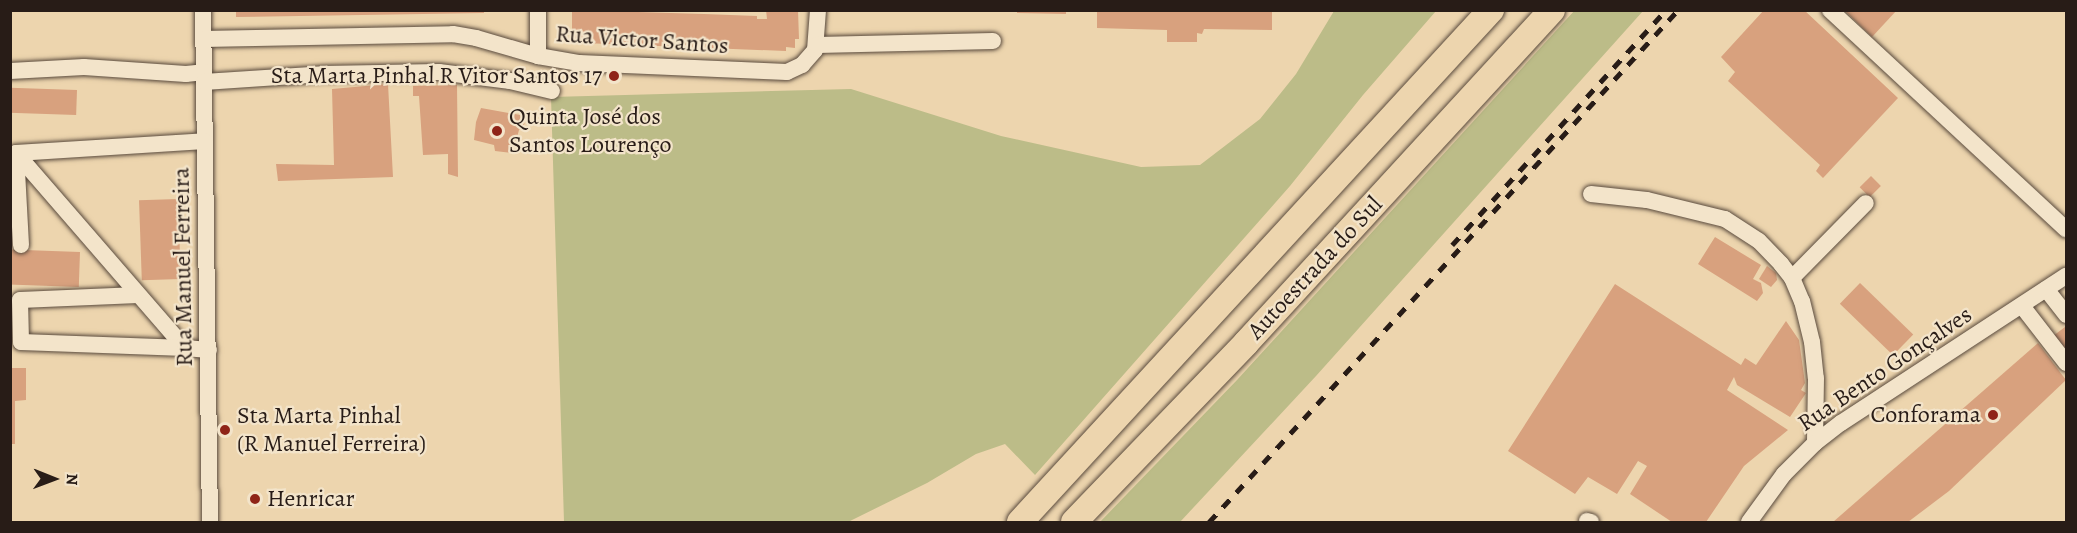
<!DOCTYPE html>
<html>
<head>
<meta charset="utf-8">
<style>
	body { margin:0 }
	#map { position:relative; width:2077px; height:533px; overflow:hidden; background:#edd5ae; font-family:Alegreya,serif }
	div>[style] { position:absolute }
	.green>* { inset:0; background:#bcbc88 }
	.building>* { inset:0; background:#d8a17e; transform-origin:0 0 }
	.roads { filter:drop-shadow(0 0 2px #594a3d) drop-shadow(0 0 2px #594a3d) }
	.minor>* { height:16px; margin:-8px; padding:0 8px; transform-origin:8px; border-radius:8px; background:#f3e4ca }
	.highway>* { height:26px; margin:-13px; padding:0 13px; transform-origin:13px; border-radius:13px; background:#edd5ae }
	.rail>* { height:4.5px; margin-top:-2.25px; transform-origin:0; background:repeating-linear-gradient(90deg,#281c17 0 10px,transparent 0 20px) }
	.dots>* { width:16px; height:16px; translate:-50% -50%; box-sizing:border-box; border:3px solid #f3e4ca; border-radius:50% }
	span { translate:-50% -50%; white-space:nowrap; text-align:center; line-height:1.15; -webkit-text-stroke:4.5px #f3e4ca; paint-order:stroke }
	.street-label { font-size:24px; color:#281c17 }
	.poi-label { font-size:24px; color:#281c17 }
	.right { translate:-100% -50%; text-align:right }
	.left { translate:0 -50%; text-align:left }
	.frame { position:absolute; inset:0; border:12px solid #281c17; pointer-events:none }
	.north { position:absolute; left:24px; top:449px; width:60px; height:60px; -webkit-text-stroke:4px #f3e4ca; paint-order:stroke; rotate:91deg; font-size:16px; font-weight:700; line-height:24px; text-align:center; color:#281c17 }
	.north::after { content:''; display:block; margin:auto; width:21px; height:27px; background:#281c17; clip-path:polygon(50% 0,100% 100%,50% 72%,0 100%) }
</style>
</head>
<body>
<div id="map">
	<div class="green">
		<div style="clip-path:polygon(1575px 10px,1643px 11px,1316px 376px,1180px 522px,1100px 522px,1237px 380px)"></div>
		<div style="clip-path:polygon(1334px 11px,1436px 11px,1363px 95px,1290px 186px,1035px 475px,1005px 444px,976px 454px,927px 483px,848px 522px,564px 522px,551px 97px,851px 89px,1001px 136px,1141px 167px,1200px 165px,1260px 119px,1296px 74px)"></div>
	</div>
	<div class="building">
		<div style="clip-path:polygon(236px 10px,484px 10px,484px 13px,236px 17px)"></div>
		<div style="clip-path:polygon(572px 10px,704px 14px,757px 16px,757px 19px,767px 19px,766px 10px,798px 10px,799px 39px,795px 39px,795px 48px,786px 47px,786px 51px,584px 43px,583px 40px,575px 40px,575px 31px,572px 30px)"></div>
		<div style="clip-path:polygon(1017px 10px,1066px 10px,1066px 14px,1017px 13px)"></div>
		<div style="clip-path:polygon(1097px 10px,1272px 10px,1272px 30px,1204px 29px,1202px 34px,1197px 33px,1197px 42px,1167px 42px,1167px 30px,1097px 28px)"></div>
		<div style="clip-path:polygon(1764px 10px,1804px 10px,1898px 98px,1823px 178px,1816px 171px,1820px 165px,1728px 81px,1735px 72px,1721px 57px)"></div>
		<div style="clip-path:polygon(1844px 10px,1897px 10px,1872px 37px)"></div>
		<div style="clip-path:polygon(388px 84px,393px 177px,278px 181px,276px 164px,334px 165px,332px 89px)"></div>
		<div style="clip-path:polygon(457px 85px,458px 177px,448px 174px,448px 154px,423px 155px,419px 96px,413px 96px,413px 86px)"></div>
		<div style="left:77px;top:90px;width:25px;height:67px;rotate:92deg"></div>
		<div style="clip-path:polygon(481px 108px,526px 116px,523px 130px,519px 130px,516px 141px,512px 139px,512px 153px,495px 151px,494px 145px,474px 140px,476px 122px)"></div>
		<div style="left:1871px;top:176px;width:14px;height:16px;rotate:45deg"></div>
		<div style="left:178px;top:199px;width:80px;height:39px;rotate:88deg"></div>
		<div style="clip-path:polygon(1715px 237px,1761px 265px,1753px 279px,1761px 283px,1763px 293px,1757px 301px,1698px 264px)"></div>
		<div style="left:80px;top:252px;width:35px;height:70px;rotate:92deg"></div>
		<div style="clip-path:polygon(1767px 266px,1776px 273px,1777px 280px,1771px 287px,1759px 279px)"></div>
		<div style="left:1860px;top:283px;width:74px;height:29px;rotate:44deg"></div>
		<div style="clip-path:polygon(1615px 284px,1741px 365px,1745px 358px,1756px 365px,1786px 321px,1799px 340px,1805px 383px,1801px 390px,1806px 393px,1790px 417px,1737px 385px,1734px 377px,1727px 390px,1788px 430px,1744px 466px,1706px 522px,1672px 522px,1630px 494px,1647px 466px,1638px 461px,1617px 494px,1588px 477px,1575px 494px,1508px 451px)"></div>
		<div style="clip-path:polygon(2065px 327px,2066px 329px,2066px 353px,2053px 336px)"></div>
		<div style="clip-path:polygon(2038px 343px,2066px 380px,1949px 491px,1908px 522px,1833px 522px)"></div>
		<div style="clip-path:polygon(10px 368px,26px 368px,26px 400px,15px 401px,15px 444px,10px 444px)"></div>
	</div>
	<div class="roads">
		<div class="minor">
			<div style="left:203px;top:10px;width:512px;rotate:89.22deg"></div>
			<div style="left:1830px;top:10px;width:322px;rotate:42.9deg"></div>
			<div style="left:203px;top:39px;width:250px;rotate:-1.1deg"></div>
			<div style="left:453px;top:34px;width:23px;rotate:10deg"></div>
			<div style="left:476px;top:38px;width:65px;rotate:16.2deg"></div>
			<div style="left:538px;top:56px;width:42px;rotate:9.7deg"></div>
			<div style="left:579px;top:63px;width:208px;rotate:2.5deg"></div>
			<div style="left:787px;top:72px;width:17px;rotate:-25deg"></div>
			<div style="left:802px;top:65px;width:20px;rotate:-49deg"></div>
			<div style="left:815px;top:50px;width:40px;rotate:-85.7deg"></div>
			<div style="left:817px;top:45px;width:176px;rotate:-1.3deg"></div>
			<div style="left:538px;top:56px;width:46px;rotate:-90deg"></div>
			<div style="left:10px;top:71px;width:74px;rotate:-3.1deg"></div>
			<div style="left:84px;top:67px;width:102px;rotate:3.9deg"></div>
			<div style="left:186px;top:74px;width:18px;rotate:-6deg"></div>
			<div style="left:204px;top:82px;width:119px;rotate:-3.8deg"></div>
			<div style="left:323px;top:74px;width:116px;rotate:-1deg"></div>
			<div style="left:439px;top:72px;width:72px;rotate:7.2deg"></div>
			<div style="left:510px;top:81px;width:43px;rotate:13.4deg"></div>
			<div style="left:16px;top:153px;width:258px;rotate:49.1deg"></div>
			<div style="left:185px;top:348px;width:24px;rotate:5deg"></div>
			<div style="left:1591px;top:194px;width:56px;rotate:6.1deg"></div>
			<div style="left:1647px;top:200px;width:80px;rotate:13.7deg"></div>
			<div style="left:1725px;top:219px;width:40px;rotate:32.9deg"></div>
			<div style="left:1759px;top:241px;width:32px;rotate:46deg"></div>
			<div style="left:1781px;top:264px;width:18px;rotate:52deg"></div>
			<div style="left:1792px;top:278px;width:25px;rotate:67deg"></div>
			<div style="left:1802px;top:301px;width:42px;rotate:76.3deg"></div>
			<div style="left:1812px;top:342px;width:36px;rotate:84deg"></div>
			<div style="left:1816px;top:378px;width:65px;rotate:90.9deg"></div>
			<div style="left:21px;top:245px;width:92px;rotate:-93.1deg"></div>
			<div style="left:16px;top:153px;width:189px;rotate:-3.6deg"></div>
			<div style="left:1792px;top:278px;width:105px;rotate:-45.4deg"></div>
			<div style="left:2046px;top:289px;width:33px;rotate:52deg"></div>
			<div style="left:138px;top:295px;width:118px;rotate:177.6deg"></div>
			<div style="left:20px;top:300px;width:42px;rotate:88.6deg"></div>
			<div style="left:21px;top:342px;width:164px;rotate:2.1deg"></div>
			<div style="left:2022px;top:306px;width:72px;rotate:52.3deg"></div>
			<div style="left:1587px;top:521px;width:4px;rotate:14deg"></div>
			<div style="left:1749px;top:522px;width:59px;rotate:-53.9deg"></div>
			<div style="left:1784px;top:474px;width:44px;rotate:-45deg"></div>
			<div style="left:1815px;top:443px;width:33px;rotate:-38deg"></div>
			<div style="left:1841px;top:423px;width:269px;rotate:-33.2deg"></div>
		</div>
		<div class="highway">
			<div style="left:1020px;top:522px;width:696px;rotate:-47.39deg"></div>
			<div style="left:1074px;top:522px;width:248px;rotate:-46.1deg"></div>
			<div style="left:1246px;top:343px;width:452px;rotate:-47.4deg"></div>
		</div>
	</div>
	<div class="rail">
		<div style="left:1452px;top:245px;width:318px;rotate:-47.7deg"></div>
		<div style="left:1209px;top:522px;width:694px;rotate:-47.51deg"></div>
	</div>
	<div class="dots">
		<div style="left:614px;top:76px;background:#8f2418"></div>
		<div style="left:497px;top:131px;background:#8f2418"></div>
		<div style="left:1993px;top:415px;background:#8f2418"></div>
		<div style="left:225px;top:430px;background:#8f2418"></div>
		<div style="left:255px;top:499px;background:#8f2418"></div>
	</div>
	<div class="street-label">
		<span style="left:642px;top:40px;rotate:4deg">Rua Victor Santos</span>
		<span style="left:183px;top:267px;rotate:-91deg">Rua Manuel Ferreira</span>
		<span style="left:1315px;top:268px;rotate:-47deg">Autoestrada do Sul</span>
		<span style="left:1885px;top:369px;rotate:-34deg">Rua Bento Gonçalves</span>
	</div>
	<div class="poi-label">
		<span class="right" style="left:602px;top:76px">Sta Marta Pinhal R Vitor Santos 17</span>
		<span class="left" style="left:509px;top:131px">Quinta José dos<br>Santos Lourenço</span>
		<span class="right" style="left:1981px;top:415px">Conforama</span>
		<span class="left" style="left:237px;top:430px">Sta Marta Pinhal<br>(R Manuel Ferreira)</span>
		<span class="left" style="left:267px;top:499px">Henricar</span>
	</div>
	<div class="frame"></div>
	<div class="north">N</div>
</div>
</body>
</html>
